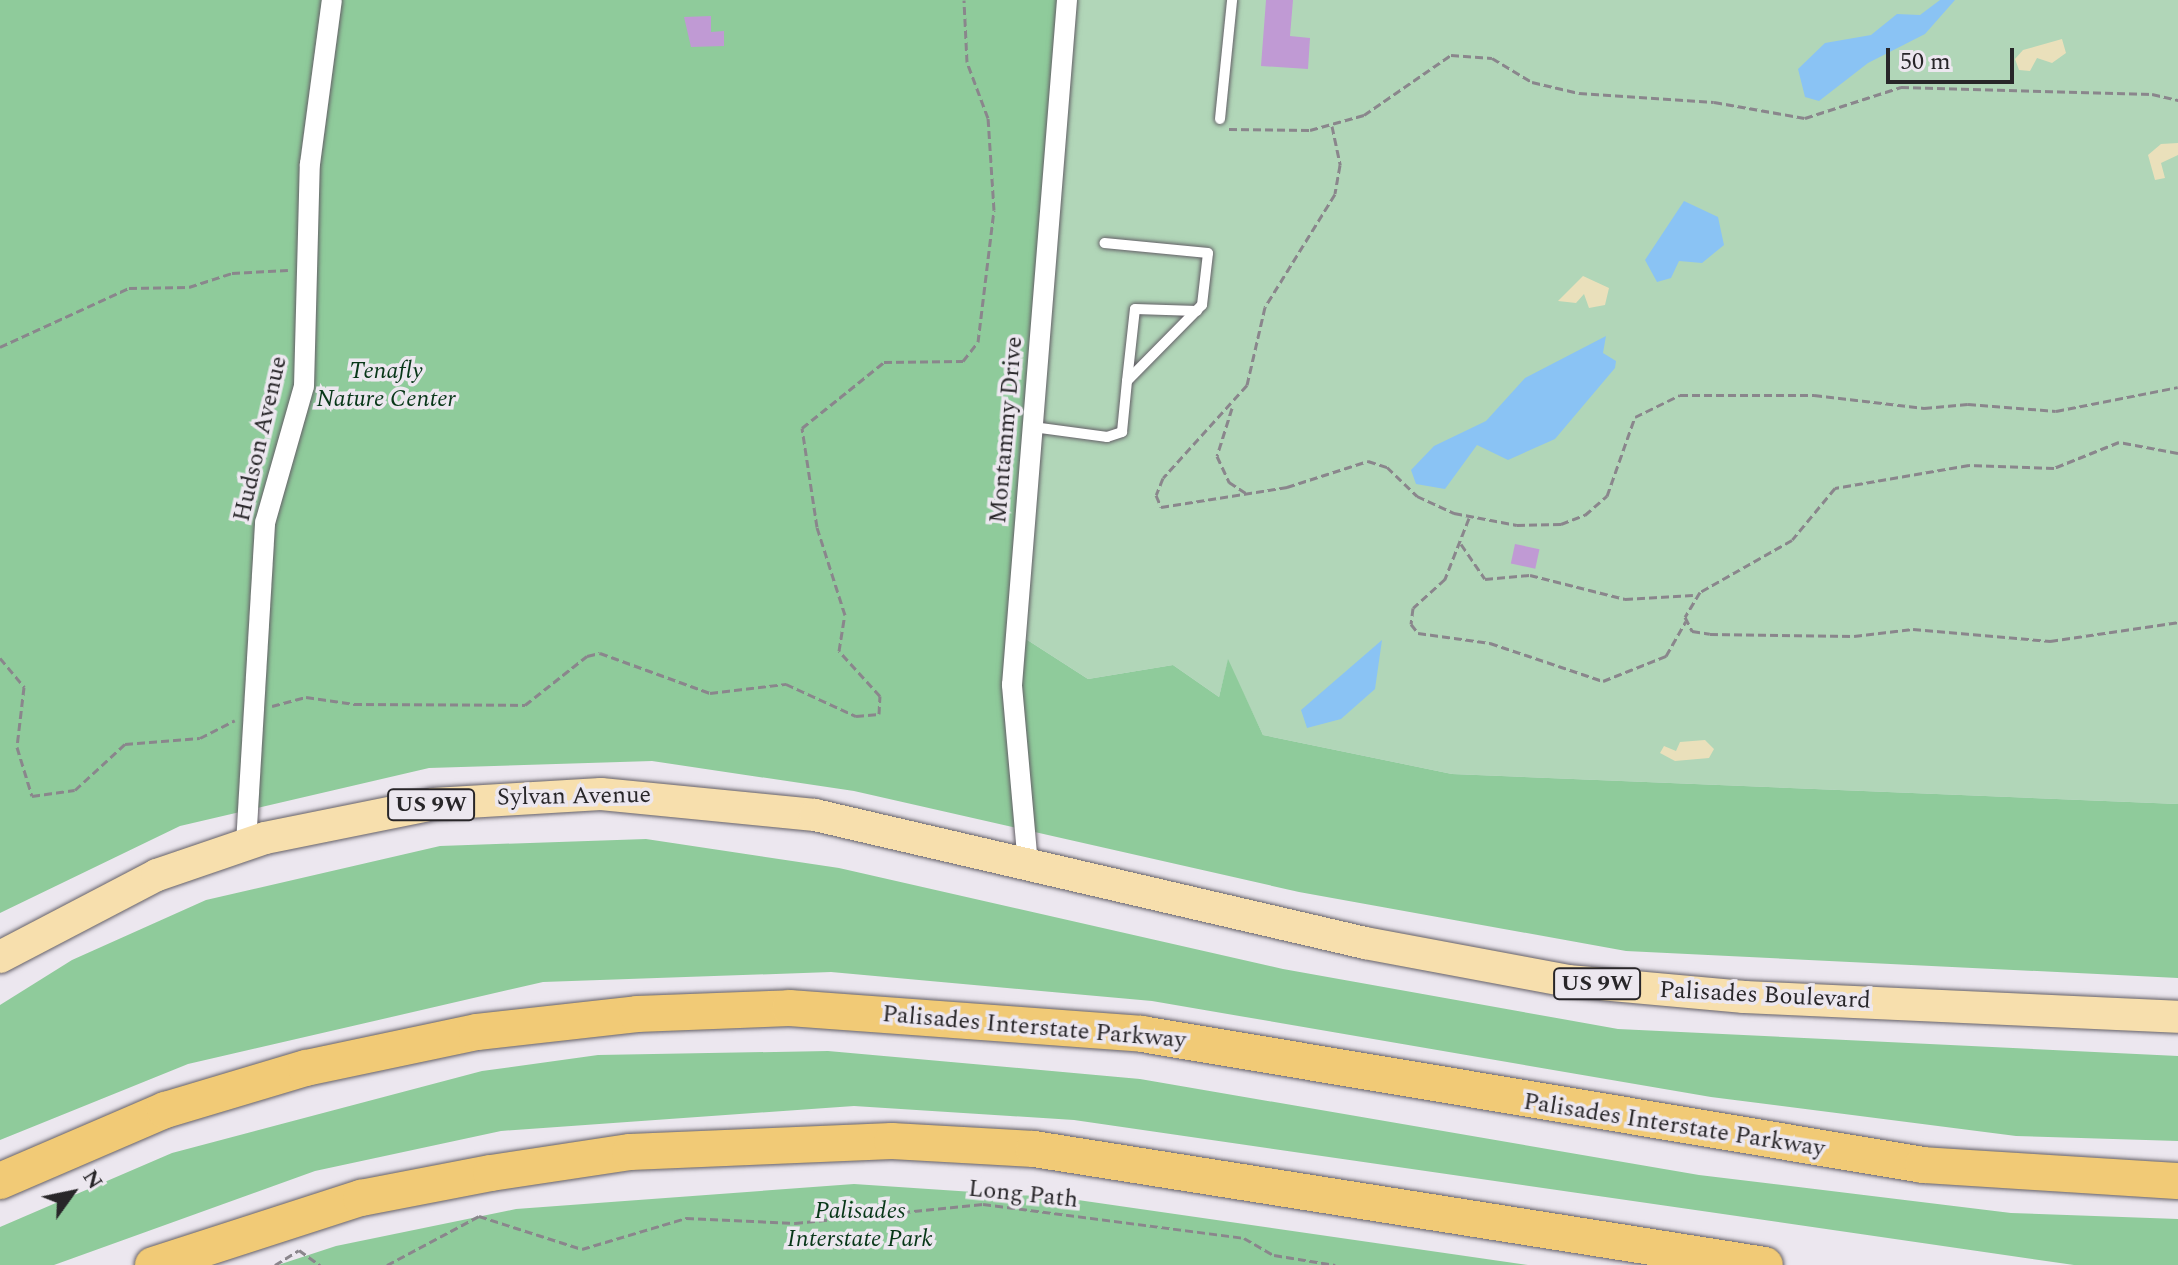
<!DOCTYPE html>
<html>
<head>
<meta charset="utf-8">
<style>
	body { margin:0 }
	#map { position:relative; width:2178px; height:1265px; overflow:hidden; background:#ece7ef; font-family:Spectral,serif }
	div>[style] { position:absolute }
	.green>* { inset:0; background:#b1d6b8 }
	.forest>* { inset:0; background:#8fcb9b }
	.sand>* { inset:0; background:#eae0bb }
	.water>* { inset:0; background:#8ac3f4 }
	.building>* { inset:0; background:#c09ad4; transform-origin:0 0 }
	.path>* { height:3px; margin-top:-1.5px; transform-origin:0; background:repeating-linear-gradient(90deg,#8a868c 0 8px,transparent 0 12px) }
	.roads { filter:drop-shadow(0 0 2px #646067) drop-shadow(0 0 2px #646067) }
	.lane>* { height:10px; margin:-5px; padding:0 5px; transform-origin:5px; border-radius:5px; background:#fff }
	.street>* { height:20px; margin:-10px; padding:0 10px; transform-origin:10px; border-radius:10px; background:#fff }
	.primary>* { height:32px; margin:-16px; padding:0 16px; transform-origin:16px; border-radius:16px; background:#f7dfad }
	.highway>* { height:36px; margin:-18px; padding:0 18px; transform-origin:18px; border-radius:18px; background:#f1ca76 }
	span { translate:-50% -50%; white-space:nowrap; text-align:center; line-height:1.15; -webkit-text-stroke:7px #ece7ef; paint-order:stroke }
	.shield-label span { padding:2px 6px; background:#ece7ef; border:2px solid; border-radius:6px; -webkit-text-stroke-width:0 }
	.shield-label { font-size:22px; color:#282629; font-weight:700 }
	.park-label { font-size:24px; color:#083718; font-style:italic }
	.street-label { font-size:24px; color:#282629 }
	.north { position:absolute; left:32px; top:1153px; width:80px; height:80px; -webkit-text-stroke:6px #ece7ef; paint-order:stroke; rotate:57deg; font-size:22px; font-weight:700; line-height:32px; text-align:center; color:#282629 }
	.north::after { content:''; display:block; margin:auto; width:28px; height:36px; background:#282629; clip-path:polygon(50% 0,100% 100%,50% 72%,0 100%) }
	.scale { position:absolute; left:1886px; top:48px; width:128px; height:36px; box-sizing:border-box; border:4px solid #282629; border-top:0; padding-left:10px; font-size:24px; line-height:28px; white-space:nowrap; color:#282629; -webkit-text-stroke:6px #ece7ef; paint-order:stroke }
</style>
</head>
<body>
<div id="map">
	<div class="green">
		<div style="clip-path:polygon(1068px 0,2178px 0,2178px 804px,1452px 774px,1263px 735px,1228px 661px,1219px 697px,1173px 665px,1088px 679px,1018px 634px)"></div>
	</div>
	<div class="forest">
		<div style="clip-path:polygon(0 0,1068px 0,1018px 634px,1088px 679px,1173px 665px,1219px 697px,1228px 659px,1263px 735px,1452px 774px,2178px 804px,2178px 978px,1626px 951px,1299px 892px,854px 791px,652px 761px,429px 768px,180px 826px,0 913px)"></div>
		<div style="clip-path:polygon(646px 839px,839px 868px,1283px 969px,1618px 1029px,2178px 1056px,2178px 1141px,2016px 1136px,1711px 1097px,1152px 1001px,831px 972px,543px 982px,188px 1064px,0 1140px,0 1005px,72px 960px,206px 900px,440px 846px)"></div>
		<div style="clip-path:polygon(828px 1051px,1140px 1079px,1699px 1175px,2011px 1213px,2178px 1219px,2178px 1265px,2074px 1265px,1074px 1120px,854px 1106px,501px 1131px,315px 1171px,54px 1265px,0 1265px,0 1227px,172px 1153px,482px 1071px,598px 1055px)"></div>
		<div style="clip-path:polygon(854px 1184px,1064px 1198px,1528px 1265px,278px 1265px,336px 1246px,516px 1209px)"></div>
	</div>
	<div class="sand">
		<div style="clip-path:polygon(2062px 39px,2066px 53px,2052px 63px,2037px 58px,2030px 71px,2019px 70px,2015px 59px,2023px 50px)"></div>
		<div style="clip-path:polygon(2178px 143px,2178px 155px,2161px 163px,2165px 178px,2155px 180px,2148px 155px,2161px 144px)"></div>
		<div style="clip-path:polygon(1583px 276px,1609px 288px,1605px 305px,1589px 308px,1584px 294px,1576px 303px,1558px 301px)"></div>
		<div style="clip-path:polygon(1705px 740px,1714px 749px,1709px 758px,1675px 761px,1660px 753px,1664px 746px,1676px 751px,1680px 742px)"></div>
	</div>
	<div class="water">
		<div style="clip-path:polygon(1940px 0,1955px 0,1925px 34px,1868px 63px,1819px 101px,1805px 97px,1798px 69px,1825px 43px,1871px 35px,1897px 14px,1920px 15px)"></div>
		<div style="clip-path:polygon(1684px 201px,1718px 217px,1724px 245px,1702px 263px,1679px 261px,1671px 278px,1657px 282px,1645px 260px)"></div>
		<div style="clip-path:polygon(1606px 336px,1603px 353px,1616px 361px,1615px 368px,1555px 439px,1508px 460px,1477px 445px,1445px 489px,1416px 484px,1411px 470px,1434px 446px,1486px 421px,1525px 378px)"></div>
		<div style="clip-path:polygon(1382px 640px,1375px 689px,1341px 719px,1307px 728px,1301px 710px)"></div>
	</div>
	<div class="building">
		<div style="clip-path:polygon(1266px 0,1293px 0,1290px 36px,1310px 38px,1308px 69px,1261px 66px)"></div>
		<div style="clip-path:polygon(711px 16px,711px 32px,724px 31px,724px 46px,691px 47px,684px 17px)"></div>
		<div style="left:1515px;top:544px;width:25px;height:20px;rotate:12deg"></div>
	</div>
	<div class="path">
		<div style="left:1332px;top:126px;width:40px;rotate:78deg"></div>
		<div style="left:1340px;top:165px;width:29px;rotate:100deg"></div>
		<div style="left:1335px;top:194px;width:133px;rotate:121.8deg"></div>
		<div style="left:1265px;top:307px;width:80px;rotate:103deg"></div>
		<div style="left:1247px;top:385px;width:125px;rotate:132.1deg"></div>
		<div style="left:1163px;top:478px;width:18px;rotate:112deg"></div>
		<div style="left:1156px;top:495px;width:13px;rotate:67deg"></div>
		<div style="left:1161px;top:507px;width:128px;rotate:-9deg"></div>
		<div style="left:1287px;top:487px;width:85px;rotate:-17.8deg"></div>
		<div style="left:1368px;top:461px;width:20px;rotate:18deg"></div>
		<div style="left:1387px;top:467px;width:42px;rotate:44deg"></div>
		<div style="left:1417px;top:496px;width:41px;rotate:24.7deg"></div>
		<div style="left:1454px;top:513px;width:64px;rotate:10.8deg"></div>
		<div style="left:1517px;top:525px;width:44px;rotate:-1.3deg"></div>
		<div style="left:1561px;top:524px;width:26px;rotate:-21deg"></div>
		<div style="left:1585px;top:515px;width:29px;rotate:-41deg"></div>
		<div style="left:1607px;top:496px;width:84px;rotate:-70.5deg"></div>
		<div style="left:1635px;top:417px;width:50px;rotate:-26.1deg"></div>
		<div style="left:1680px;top:395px;width:134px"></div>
		<div style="left:1814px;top:395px;width:111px;rotate:6.7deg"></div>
		<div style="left:1924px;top:408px;width:44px;rotate:-5.2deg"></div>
		<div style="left:1968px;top:404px;width:88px;rotate:4.5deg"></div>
		<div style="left:2056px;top:411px;width:124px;rotate:-11.1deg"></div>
		<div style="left:1229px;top:129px;width:81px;rotate:0.7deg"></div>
		<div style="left:1310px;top:130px;width:56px;rotate:-15.5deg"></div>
		<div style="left:1364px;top:115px;width:106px;rotate:-34.6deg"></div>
		<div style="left:1451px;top:55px;width:41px;rotate:4.2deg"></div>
		<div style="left:1492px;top:58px;width:47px;rotate:31deg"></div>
		<div style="left:1532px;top:82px;width:48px;rotate:13.2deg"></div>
		<div style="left:1579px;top:93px;width:135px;rotate:3.8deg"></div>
		<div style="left:1714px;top:102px;width:92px;rotate:10deg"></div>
		<div style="left:1805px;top:118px;width:101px;rotate:-17.9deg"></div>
		<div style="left:1901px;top:87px;width:251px;rotate:1.6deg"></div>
		<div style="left:2152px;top:94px;width:27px;rotate:13deg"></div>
		<div style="left:0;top:347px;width:142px;rotate:-24.6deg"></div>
		<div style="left:129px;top:288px;width:60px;rotate:-1deg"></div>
		<div style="left:189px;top:287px;width:45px;rotate:-18deg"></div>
		<div style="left:232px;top:273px;width:56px;rotate:-3.1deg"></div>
		<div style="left:1232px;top:408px;width:50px;rotate:107.4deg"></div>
		<div style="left:1217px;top:456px;width:29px;rotate:65deg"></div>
		<div style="left:1229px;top:482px;width:20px;rotate:33deg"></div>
		<div style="left:2178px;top:453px;width:60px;rotate:-169.4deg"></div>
		<div style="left:2119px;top:442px;width:70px;rotate:158.2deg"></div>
		<div style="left:2054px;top:468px;width:85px;rotate:-178deg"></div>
		<div style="left:1969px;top:465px;width:136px;rotate:170.3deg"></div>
		<div style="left:1835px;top:488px;width:67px;rotate:129.6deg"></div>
		<div style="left:1792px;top:540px;width:106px;rotate:150.5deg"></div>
		<div style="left:1700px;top:592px;width:29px;rotate:121deg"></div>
		<div style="left:1685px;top:617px;width:16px;rotate:63deg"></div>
		<div style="left:1692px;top:631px;width:18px;rotate:9deg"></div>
		<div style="left:1710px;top:634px;width:144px;rotate:0.8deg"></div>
		<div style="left:1854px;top:636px;width:59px;rotate:-6.8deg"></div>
		<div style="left:1913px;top:629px;width:138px;rotate:5deg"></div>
		<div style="left:2050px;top:641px;width:129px;rotate:-8.4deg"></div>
		<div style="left:1469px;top:518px;width:66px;rotate:111.5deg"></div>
		<div style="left:1445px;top:579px;width:43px;rotate:137.8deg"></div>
		<div style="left:1413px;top:608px;width:16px;rotate:97deg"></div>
		<div style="left:1411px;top:624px;width:11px;rotate:52deg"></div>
		<div style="left:1418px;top:633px;width:73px;rotate:7.9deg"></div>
		<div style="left:1490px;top:643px;width:119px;rotate:18.6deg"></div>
		<div style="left:1603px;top:681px;width:68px;rotate:-21.6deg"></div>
		<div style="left:1666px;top:656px;width:40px;rotate:-60.3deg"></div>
		<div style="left:1461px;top:544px;width:42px;rotate:55.6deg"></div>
		<div style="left:1485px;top:579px;width:45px;rotate:-5.1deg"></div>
		<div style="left:1530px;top:575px;width:98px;rotate:14.2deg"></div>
		<div style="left:1625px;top:599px;width:68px;rotate:-3.4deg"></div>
		<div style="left:0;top:658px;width:38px;rotate:50deg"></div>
		<div style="left:24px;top:687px;width:60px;rotate:96.7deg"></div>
		<div style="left:17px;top:747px;width:51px;rotate:73deg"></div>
		<div style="left:32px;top:796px;width:43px;rotate:-7.9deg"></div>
		<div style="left:75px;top:790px;width:68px;rotate:-42.6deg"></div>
		<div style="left:125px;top:744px;width:75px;rotate:-4.6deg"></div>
		<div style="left:200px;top:738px;width:39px;rotate:-27deg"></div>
		<div style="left:272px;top:706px;width:35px;rotate:-15deg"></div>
		<div style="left:306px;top:697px;width:49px;rotate:8.3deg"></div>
		<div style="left:354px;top:704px;width:171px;rotate:0.3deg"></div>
		<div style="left:525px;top:705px;width:79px;rotate:-38.3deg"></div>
		<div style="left:587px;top:656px;width:13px;rotate:-13deg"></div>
		<div style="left:600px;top:653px;width:117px;rotate:20deg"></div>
		<div style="left:710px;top:693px;width:77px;rotate:-6.8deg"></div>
		<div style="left:786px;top:684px;width:77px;rotate:24.6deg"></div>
		<div style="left:856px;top:716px;width:23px;rotate:-5deg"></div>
		<div style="left:879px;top:714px;width:18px;rotate:-87deg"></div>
		<div style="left:880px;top:696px;width:61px;rotate:-132.3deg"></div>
		<div style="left:839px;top:651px;width:36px;rotate:-81deg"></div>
		<div style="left:845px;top:615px;width:92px;rotate:-107.7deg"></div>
		<div style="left:817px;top:527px;width:100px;rotate:-98.6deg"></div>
		<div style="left:802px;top:428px;width:105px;rotate:-38.8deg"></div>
		<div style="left:884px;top:362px;width:79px;rotate:-0.7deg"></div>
		<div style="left:963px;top:361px;width:24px;rotate:-52deg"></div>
		<div style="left:978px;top:342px;width:133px;rotate:-83.1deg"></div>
		<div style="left:994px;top:210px;width:92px;rotate:-93.7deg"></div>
		<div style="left:988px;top:118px;width:60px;rotate:-110.6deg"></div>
		<div style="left:967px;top:62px;width:62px;rotate:-92.8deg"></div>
		<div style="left:275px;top:1265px;width:28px;rotate:-32deg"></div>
		<div style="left:299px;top:1250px;width:26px;rotate:36deg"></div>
		<div style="left:387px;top:1265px;width:104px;rotate:-28deg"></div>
		<div style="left:479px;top:1216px;width:108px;rotate:17.8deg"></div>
		<div style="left:582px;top:1249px;width:109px;rotate:-16.6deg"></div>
		<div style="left:686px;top:1218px;width:109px;rotate:2.6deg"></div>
		<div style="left:795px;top:1223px;width:189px;rotate:-5.8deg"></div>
		<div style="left:983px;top:1204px;width:263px;rotate:7.4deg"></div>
		<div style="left:1244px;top:1238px;width:34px;rotate:30deg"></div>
		<div style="left:1274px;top:1255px;width:62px;rotate:9.3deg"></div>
	</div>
	<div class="roads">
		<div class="lane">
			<div style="left:1220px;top:119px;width:120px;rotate:-84.2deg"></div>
			<div style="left:1127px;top:381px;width:72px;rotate:-83.7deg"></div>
			<div style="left:1135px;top:309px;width:62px;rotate:1.8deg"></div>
			<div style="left:1033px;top:427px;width:75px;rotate:7.7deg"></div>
			<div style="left:1107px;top:437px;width:16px;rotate:-18deg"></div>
			<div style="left:1122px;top:432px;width:51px;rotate:-84.4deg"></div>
			<div style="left:1127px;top:381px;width:107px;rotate:-45.4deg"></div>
			<div style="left:1202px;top:305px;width:52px;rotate:-83.4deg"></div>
			<div style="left:1208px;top:253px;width:104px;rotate:-174.5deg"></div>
		</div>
		<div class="street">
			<div style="left:246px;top:844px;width:322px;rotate:-86.6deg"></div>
			<div style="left:265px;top:523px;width:142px;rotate:-74.1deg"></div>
			<div style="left:304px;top:386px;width:222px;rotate:-88.5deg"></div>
			<div style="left:310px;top:164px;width:165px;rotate:-82.4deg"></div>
			<div style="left:1028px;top:865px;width:181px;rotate:-95.1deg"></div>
			<div style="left:1012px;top:685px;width:687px;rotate:-85.41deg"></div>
		</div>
		<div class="primary">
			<div style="left:0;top:957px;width:177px;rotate:-27.6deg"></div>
			<div style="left:157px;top:875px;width:114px;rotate:-18.9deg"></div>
			<div style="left:265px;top:838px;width:172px;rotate:-11.4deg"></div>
			<div style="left:434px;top:804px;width:167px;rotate:-3.4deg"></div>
			<div style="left:601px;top:794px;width:215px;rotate:5.6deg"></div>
			<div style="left:815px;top:815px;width:565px;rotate:13.1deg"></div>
			<div style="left:1365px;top:943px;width:207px;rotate:10.6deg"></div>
			<div style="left:1568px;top:981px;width:177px;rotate:5.2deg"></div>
			<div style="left:1744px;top:997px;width:434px;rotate:2.6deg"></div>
		</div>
		<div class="highway">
			<div style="left:0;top:1181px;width:180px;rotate:-23.3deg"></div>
			<div style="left:165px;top:1110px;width:147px;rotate:-16.6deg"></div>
			<div style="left:306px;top:1068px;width:175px;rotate:-11.9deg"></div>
			<div style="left:477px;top:1032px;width:161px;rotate:-6.4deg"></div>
			<div style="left:637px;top:1014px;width:153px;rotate:-2.2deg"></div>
			<div style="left:790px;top:1008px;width:353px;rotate:4.2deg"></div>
			<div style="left:1142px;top:1034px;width:792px;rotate:9.52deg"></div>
			<div style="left:1923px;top:1165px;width:256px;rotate:3.6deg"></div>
			<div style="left:153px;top:1265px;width:219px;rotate:-17.9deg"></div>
			<div style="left:361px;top:1198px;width:132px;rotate:-10.9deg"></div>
			<div style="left:491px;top:1173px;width:141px;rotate:-8.6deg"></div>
			<div style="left:630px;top:1152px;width:262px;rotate:-2.4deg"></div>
			<div style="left:892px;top:1141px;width:142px;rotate:3.2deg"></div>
			<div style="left:1034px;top:1149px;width:740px;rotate:9.02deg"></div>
		</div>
	</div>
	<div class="shield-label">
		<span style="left:431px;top:805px">US 9W</span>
		<span style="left:1597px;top:984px">US 9W</span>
	</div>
	<div class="park-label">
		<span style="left:386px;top:386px">Tenafly<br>Nature Center</span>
		<span style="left:860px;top:1226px">Palisades<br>Interstate Park</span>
	</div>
	<div class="street-label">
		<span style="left:1007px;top:430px;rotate:-85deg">Montammy Drive</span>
		<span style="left:261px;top:439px;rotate:-77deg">Hudson Avenue</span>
		<span style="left:574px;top:797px;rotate:-1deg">Sylvan Avenue</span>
		<span style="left:1765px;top:996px;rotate:3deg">Palisades Boulevard</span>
		<span style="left:1034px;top:1028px;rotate:5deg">Palisades Interstate Parkway</span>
		<span style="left:1674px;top:1126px;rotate:9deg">Palisades Interstate Parkway</span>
		<span style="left:1023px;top:1195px;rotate:6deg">Long Path</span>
	</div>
	<div class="north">N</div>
	<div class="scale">50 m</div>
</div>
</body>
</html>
